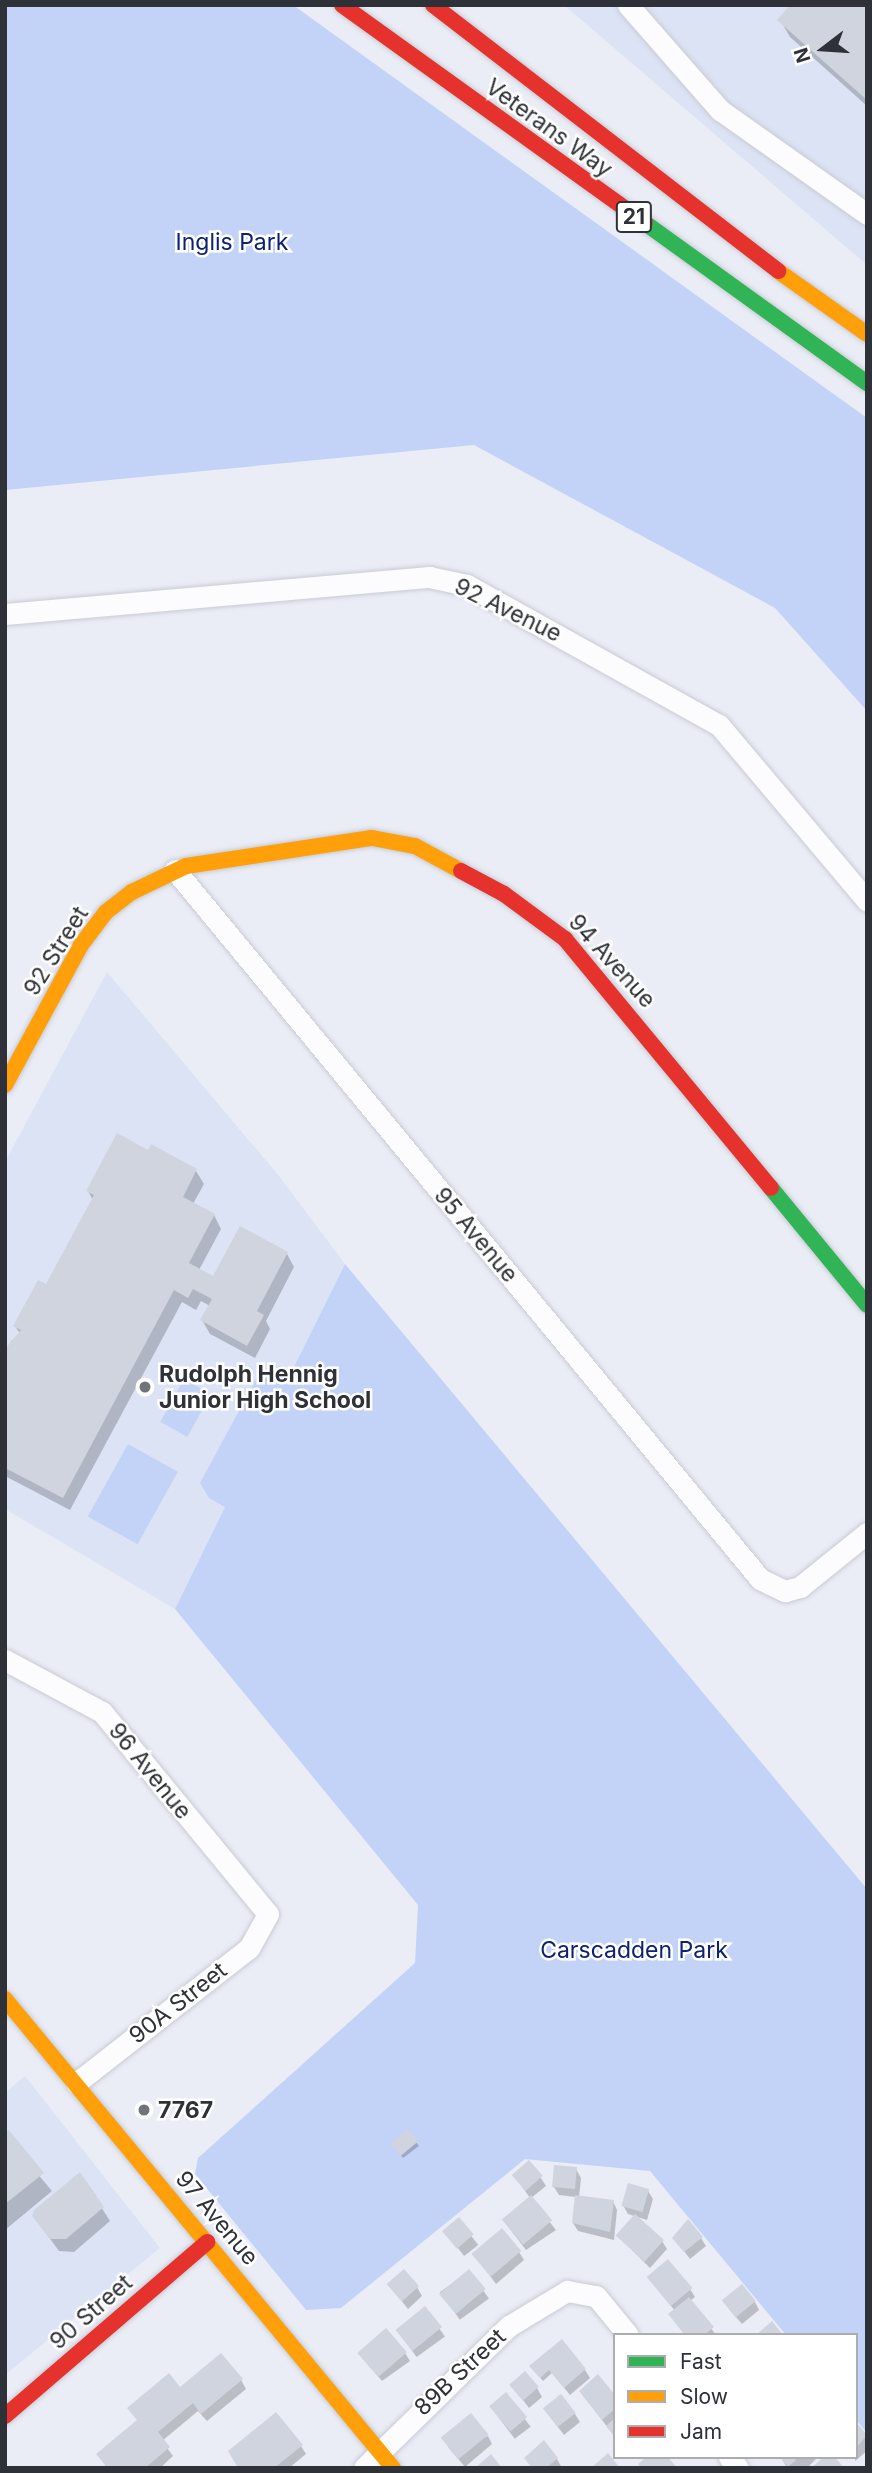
<!DOCTYPE html>
<html>
<head>
<meta charset="utf-8">
<style>
	body { margin:0 }
	#map { position:relative; width:872px; height:2473px; overflow:hidden; background:#eaedf6; font-family:Inter,sans-serif }
	div>[style] { position:absolute }
	.built>* { inset:0; background:#dce3f4 }
	.green>* { inset:0; background:#c3d3f7; transform-origin:0 0 }
	.shadow>* { inset:0; background:#0003; transform-origin:0 0 }
	.building>* { inset:0; background:#d0d4de; transform-origin:0 0 }
	.roads { filter:drop-shadow(0 0 2px #c8cbd3) drop-shadow(0 0 2px #c8cbd3) }
	.street>* { height:21px; margin:-10.5px; padding:0 10.5px; transform-origin:10.5px; border-radius:10.5px; background:#fcfcfe }
	.fast>* { height:16px; margin:-8px; padding:0 8px; transform-origin:8px; border-radius:8px; background:#30b455 }
	.slow>* { height:16px; margin:-8px; padding:0 8px; transform-origin:8px; border-radius:8px; background:#ff9f0a }
	.jam>* { height:16px; margin:-8px; padding:0 8px; transform-origin:8px; border-radius:8px; background:#e5322d }
	.dots>* { width:19px; height:19px; translate:-50% -50%; box-sizing:border-box; border:4px solid #fff; border-radius:50% }
	span { translate:-50% -50%; white-space:nowrap; text-align:center; line-height:1.15; -webkit-text-stroke:5px #fff; paint-order:stroke }
	.shield-label span { padding:2px 5px; background:#fff; border:2px solid; border-radius:5px; -webkit-text-stroke-width:0 }
	.shield-label { font-size:21px; color:#2e3137; font-weight:700 }
	.street-label { font-size:23px; color:#2e3137 }
	.park-label { font-size:23px; color:#0b2173 }
	.poi-label { font-size:23px; color:#2e3137; font-weight:700 }
	.left { translate:0 -50%; text-align:left }
	.frame { position:absolute; inset:0; border:7px solid #2e3137; pointer-events:none }
	.legend { position:absolute; left:613px; top:2333px; width:245px; height:126px; box-sizing:border-box; background:#fff; border:2px solid #abadaf; margin:0; padding:9px 12px; list-style:none; font-size:21px; color:#2e3137 }
	.legend li { display:flex; align-items:center; gap:14px; height:35px }
	.legend b { width:35px; border:2px solid #abadaf }
	.north { position:absolute; left:788px; top:14px; width:70px; height:70px; -webkit-text-stroke:5px #fff; paint-order:stroke; rotate:253deg; font-size:19px; font-weight:700; line-height:28px; text-align:center; color:#2e3137 }
	.north::after { content:''; display:block; margin:auto; width:24px; height:32px; background:#2e3137; clip-path:polygon(50% 0,100% 100%,50% 72%,0 100%) }
</style>
</head>
<body>
<div id="map">
	<div class="built">
		<div style="clip-path:polygon(564px 5px,867px 5px,867px 265px)"></div>
		<div style="clip-path:polygon(107px 972px,279px 1176px,345px 1264px,175px 1609px,5px 1509px,5px 1162px)"></div>
		<div style="clip-path:polygon(25px 2076px,160px 2248px,5px 2375px,5px 2093px)"></div>
	</div>
	<div class="green">
		<div style="clip-path:polygon(5px 5px,293px 5px,867px 418px,867px 711px,775px 608px,474px 445px,5px 490px)"></div>
		<div style="clip-path:polygon(345px 1264px,867px 1889px,867px 2433px,856px 2420px,856px 2335px,786px 2335px,650px 2171px,525px 2159px,341px 2308px,306px 2310px,195px 2174px,198px 2158px,415px 1963px,418px 1905px,175px 1609px,225px 1507px,209px 1498px,200px 1483px,261px 1370px,280px 1366px,292px 1371px)"></div>
		<div style="left:184px;top:1379px;width:31px;height:49px;rotate:29deg"></div>
		<div style="left:128px;top:1444px;width:57px;height:83px;rotate:29deg"></div>
	</div>
	<div class="shadow">
		<div style="clip-path:polygon(867px 5px,867px 106px,790px 37px,780px 20px)"></div>
		<div style="clip-path:polygon(149px 1153px,196px 1171px,204px 1184px,193px 1204px,214px 1215px,221px 1229px,199px 1270px,214px 1278px,287px 1254px,294px 1267px,266px 1321px,270px 1329px,255px 1358px,210px 1334px,202px 1320px,210px 1306px,201px 1301px,196px 1310px,182px 1302px,70px 1510px,5px 1476px,5px 1352px,12px 1340px,17px 1343px,21px 1335px,15px 1326px,47px 1286px,93px 1200px,88px 1191px)"></div>
		<div style="clip-path:polygon(408px 2131px,419px 2146px,403px 2158px,394px 2147px)"></div>
		<div style="clip-path:polygon(5px 2135px,52px 2191px,5px 2230px)"></div>
		<div style="clip-path:polygon(576px 2169px,581px 2178px,579px 2198px,613px 2201px,617px 2210px,614px 2240px,578px 2231px,573px 2223px,576px 2197px,559px 2195px,554px 2187px)"></div>
		<div style="clip-path:polygon(80px 2174px,110px 2221px,74px 2252px,59px 2251px,34px 2217px)"></div>
		<div style="clip-path:polygon(514px 2175px,541px 2178px,546px 2186px,531px 2198px,556px 2230px,526px 2250px,503px 2220px,530px 2198px)"></div>
		<div style="clip-path:polygon(648px 2191px,653px 2199px,647px 2220px,628px 2214px,623px 2205px)"></div>
		<div style="left:458px;top:2219px;width:33px;height:18px;rotate:52deg"></div>
		<div style="clip-path:polygon(618px 2236px,662px 2241px,667px 2249px,650px 2268px)"></div>
		<div style="clip-path:polygon(674px 2238px,701px 2238px,706px 2246px,690px 2259px)"></div>
		<div style="clip-path:polygon(519px 2252px,524px 2260px,496px 2284px,474px 2254px)"></div>
		<div style="left:469px;top:2271px;width:34px;height:36px;rotate:54deg"></div>
		<div style="clip-path:polygon(648px 2277px,690px 2289px,695px 2297px,690px 2301px,716px 2335px,685px 2335px,670px 2315px,675px 2311px)"></div>
		<div style="clip-path:polygon(389px 2285px,417px 2287px,422px 2296px,408px 2309px)"></div>
		<div style="clip-path:polygon(755px 2302px,759px 2310px,742px 2324px,729px 2309px)"></div>
		<div style="left:425px;top:2309px;width:34px;height:35px;rotate:54deg"></div>
		<div style="clip-path:polygon(405px 2353px,410px 2361px,382px 2381px,364px 2360px)"></div>
		<div style="clip-path:polygon(534px 2370px,585px 2370px,590px 2378px,570px 2395px,552px 2373px,543px 2381px)"></div>
		<div style="clip-path:polygon(241px 2380px,246px 2389px,207px 2421px,198px 2411px,162px 2441px,173px 2456px,160px 2468px,107px 2468px,98px 2454px,138px 2421px,129px 2408px,180px 2390px)"></div>
		<div style="clip-path:polygon(511px 2384px,537px 2388px,542px 2397px,529px 2408px)"></div>
		<div style="clip-path:polygon(581px 2391px,615px 2398px,615px 2437px,586px 2399px)"></div>
		<div style="left:506px;top:2394px;width:41px;height:20px;rotate:53deg"></div>
		<div style="clip-path:polygon(545px 2410px,575px 2414px,580px 2422px,564px 2435px)"></div>
		<div style="clip-path:polygon(856px 2425px,867px 2437px,867px 2451px,855px 2461px)"></div>
		<div style="clip-path:polygon(488px 2436px,492px 2444px,465px 2467px,448px 2447px)"></div>
		<div style="clip-path:polygon(301px 2446px,306px 2454px,289px 2468px,241px 2468px)"></div>
		<div style="clip-path:polygon(781px 2457px,818px 2457px,807px 2468px,787px 2468px)"></div>
		<div style="clip-path:polygon(526px 2458px,557px 2459px,562px 2468px,532px 2468px)"></div>
	</div>
	<div class="building">
		<div style="clip-path:polygon(790px 5px,867px 5px,867px 100px,777px 20px)"></div>
		<div style="clip-path:polygon(117px 1133px,148px 1150px,151px 1144px,197px 1169px,183px 1197px,215px 1214px,189px 1263px,213px 1276px,240px 1226px,288px 1252px,257px 1311px,264px 1315px,247px 1346px,200px 1320px,212px 1299px,193px 1289px,188px 1298px,174px 1290px,63px 1498px,5px 1468px,5px 1349px,21px 1330px,13px 1326px,38px 1280px,46px 1284px,94px 1195px,86px 1191px)"></div>
		<div style="left:408px;top:2129px;width:16px;height:23px;rotate:50deg"></div>
		<div style="clip-path:polygon(9px 2130px,44px 2173px,5px 2204px,5px 2133px)"></div>
		<div style="left:529px;top:2160px;width:21px;height:23px;rotate:49deg"></div>
		<div style="left:554px;top:2165px;width:23px;height:22px;rotate:5deg"></div>
		<div style="clip-path:polygon(80px 2172px,104px 2207px,66px 2239px,50px 2239px,32px 2216px,34px 2210px)"></div>
		<div style="left:628px;top:2183px;width:22px;height:24px;rotate:16deg"></div>
		<div style="left:531px;top:2195px;width:33px;height:38px;rotate:50deg"></div>
		<div style="clip-path:polygon(575px 2195px,614px 2200px,610px 2232px,572px 2223px)"></div>
		<div style="left:635px;top:2214px;width:39px;height:29px;rotate:42deg"></div>
		<div style="left:459px;top:2217px;width:23px;height:22px;rotate:50deg"></div>
		<div style="clip-path:polygon(688px 2219px,703px 2237px,684px 2252px,672px 2238px)"></div>
		<div style="left:502px;top:2228px;width:30px;height:40px;rotate:50deg"></div>
		<div style="left:668px;top:2259px;width:38px;height:28px;rotate:50deg"></div>
		<div style="left:404px;top:2269px;width:23px;height:23px;rotate:49deg"></div>
		<div style="left:469px;top:2269px;width:26px;height:39px;rotate:50deg"></div>
		<div style="left:742px;top:2284px;width:22px;height:26px;rotate:51deg"></div>
		<div style="clip-path:polygon(689px 2297px,714px 2327px,704px 2335px,685px 2335px,668px 2314px)"></div>
		<div style="left:425px;top:2306px;width:27px;height:38px;rotate:51deg"></div>
		<div style="clip-path:polygon(772px 2321px,783px 2335px,756px 2335px)"></div>
		<div style="left:386px;top:2328px;width:32px;height:38px;rotate:49deg"></div>
		<div style="clip-path:polygon(562px 2339px,586px 2369px,564px 2388px,549px 2370px,540px 2378px,529px 2366px)"></div>
		<div style="clip-path:polygon(221px 2353px,243px 2379px,201px 2414px,193px 2403px,158px 2432px,170px 2447px,145px 2468px,108px 2468px,96px 2454px,137px 2420px,127px 2408px,169px 2373px,180px 2387px)"></div>
		<div style="left:525px;top:2371px;width:21px;height:21px;rotate:49deg"></div>
		<div style="clip-path:polygon(598px 2374px,615px 2395px,615px 2409px,602px 2420px,579px 2391px)"></div>
		<div style="left:506px;top:2392px;width:33px;height:22px;rotate:50deg"></div>
		<div style="left:561px;top:2394px;width:24px;height:23px;rotate:52deg"></div>
		<div style="clip-path:polygon(276px 2412px,303px 2445px,274px 2468px,238px 2468px,228px 2451px)"></div>
		<div style="left:471px;top:2413px;width:28px;height:39px;rotate:51deg"></div>
		<div style="clip-path:polygon(615px 2418px,615px 2437px,606px 2426px)"></div>
		<div style="clip-path:polygon(856px 2422px,867px 2435px,856px 2448px)"></div>
		<div style="clip-path:polygon(544px 2440px,558px 2458px,546px 2468px,532px 2468px,524px 2458px)"></div>
		<div style="clip-path:polygon(608px 2453px,620px 2468px,591px 2468px)"></div>
		<div style="clip-path:polygon(491px 2454px,502px 2468px,475px 2468px)"></div>
		<div style="clip-path:polygon(646px 2457px,668px 2457px,677px 2468px,641px 2468px,638px 2464px)"></div>
		<div style="clip-path:polygon(780px 2457px,799px 2457px,788px 2467px)"></div>
		<div style="clip-path:polygon(824px 2457px,835px 2457px,844px 2468px,811px 2468px)"></div>
	</div>
	<div class="roads">
		<div class="street">
			<div style="left:628px;top:5px;width:140px;rotate:48.8deg"></div>
			<div style="left:720px;top:110px;width:180px;rotate:35.3deg"></div>
			<div style="left:5px;top:614px;width:426px;rotate:-5deg"></div>
			<div style="left:429px;top:577px;width:39px;rotate:12deg"></div>
			<div style="left:467px;top:585px;width:288px;rotate:29.1deg"></div>
			<div style="left:719px;top:725px;width:230px;rotate:49.9deg"></div>
			<div style="left:175px;top:870px;width:919px;rotate:50.47deg"></div>
			<div style="left:760px;top:1579px;width:28px;rotate:26deg"></div>
			<div style="left:785px;top:1591px;width:16px;rotate:-15deg"></div>
			<div style="left:800px;top:1587px;width:86px;rotate:-38.9deg"></div>
			<div style="left:5px;top:1660px;width:110px;rotate:28.2deg"></div>
			<div style="left:102px;top:1712px;width:261px;rotate:50.6deg"></div>
			<div style="left:268px;top:1914px;width:39px;rotate:119deg"></div>
			<div style="left:249px;top:1948px;width:219px;rotate:142deg"></div>
			<div style="left:729px;top:2457px;width:14px;rotate:51deg"></div>
			<div style="left:364px;top:2468px;width:203px;rotate:-44.4deg"></div>
			<div style="left:509px;top:2326px;width:68px;rotate:-31.1deg"></div>
			<div style="left:567px;top:2291px;width:29px;rotate:10deg"></div>
			<div style="left:596px;top:2296px;width:50px;rotate:50.6deg"></div>
		</div>
		<div class="fast">
			<div style="left:645px;top:223px;width:274px;rotate:35.8deg"></div>
			<div style="left:771px;top:1188px;width:151px;rotate:50.6deg"></div>
		</div>
		<div class="slow">
			<div style="left:778px;top:271px;width:109px;rotate:35.3deg"></div>
			<div style="left:5px;top:1085px;width:159px;rotate:-61.5deg"></div>
			<div style="left:81px;top:945px;width:41px;rotate:-52.9deg"></div>
			<div style="left:106px;top:912px;width:33px;rotate:-38deg"></div>
			<div style="left:132px;top:892px;width:60px;rotate:-25.7deg"></div>
			<div style="left:186px;top:866px;width:188px;rotate:-8.6deg"></div>
			<div style="left:372px;top:838px;width:44px;rotate:10.5deg"></div>
			<div style="left:415px;top:846px;width:52px;rotate:28.5deg"></div>
			<div style="left:5px;top:1999px;width:609px;rotate:50.4deg"></div>
		</div>
		<div class="jam">
			<div style="left:342px;top:5px;width:373px;rotate:35.7deg"></div>
			<div style="left:433px;top:5px;width:436px;rotate:37.6deg"></div>
			<div style="left:461px;top:871px;width:49px;rotate:28.1deg"></div>
			<div style="left:504px;top:894px;width:76px;rotate:36.4deg"></div>
			<div style="left:565px;top:939px;width:323px;rotate:50.4deg"></div>
			<div style="left:5px;top:2416px;width:267px;rotate:-40.7deg"></div>
		</div>
	</div>
	<div class="dots">
		<div style="left:145px;top:1387px;background:#70737a"></div>
		<div style="left:144px;top:2110px;background:#70737a"></div>
	</div>
	<div class="shield-label">
		<span style="left:634px;top:217px">21</span>
	</div>
	<div class="street-label">
		<span style="left:549px;top:128px;rotate:36deg">Veterans Way</span>
		<span style="left:508px;top:610px;rotate:26deg">92 Avenue</span>
		<span style="left:56px;top:951px;rotate:-58deg">92 Street</span>
		<span style="left:612px;top:961px;rotate:48deg">94 Avenue</span>
		<span style="left:476px;top:1235px;rotate:50deg">95 Avenue</span>
		<span style="left:150px;top:1771px;rotate:51deg">96 Avenue</span>
		<span style="left:178px;top:2003px;rotate:-38deg">90A Street</span>
		<span style="left:217px;top:2218px;rotate:50deg">97 Avenue</span>
		<span style="left:91px;top:2312px;rotate:-41deg">90 Street</span>
		<span style="left:460px;top:2372px;rotate:-43deg">89B Street</span>
	</div>
	<div class="park-label">
		<span style="left:232px;top:242px">Inglis Park</span>
		<span style="left:634px;top:1950px">Carscadden Park</span>
	</div>
	<div class="poi-label">
		<span class="left" style="left:159px;top:1387px">Rudolph Hennig<br>Junior High School</span>
		<span class="left" style="left:158px;top:2110px">7767</span>
	</div>
	<div class="frame"></div>
	<ul class="legend">
	<li><b style="height:9px;background:#30b455"></b>Fast</li>
	<li><b style="height:9px;background:#ff9f0a"></b>Slow</li>
	<li><b style="height:9px;background:#e5322d"></b>Jam</li>
	</ul>
	<div class="north">N</div>
</div>
</body>
</html>
